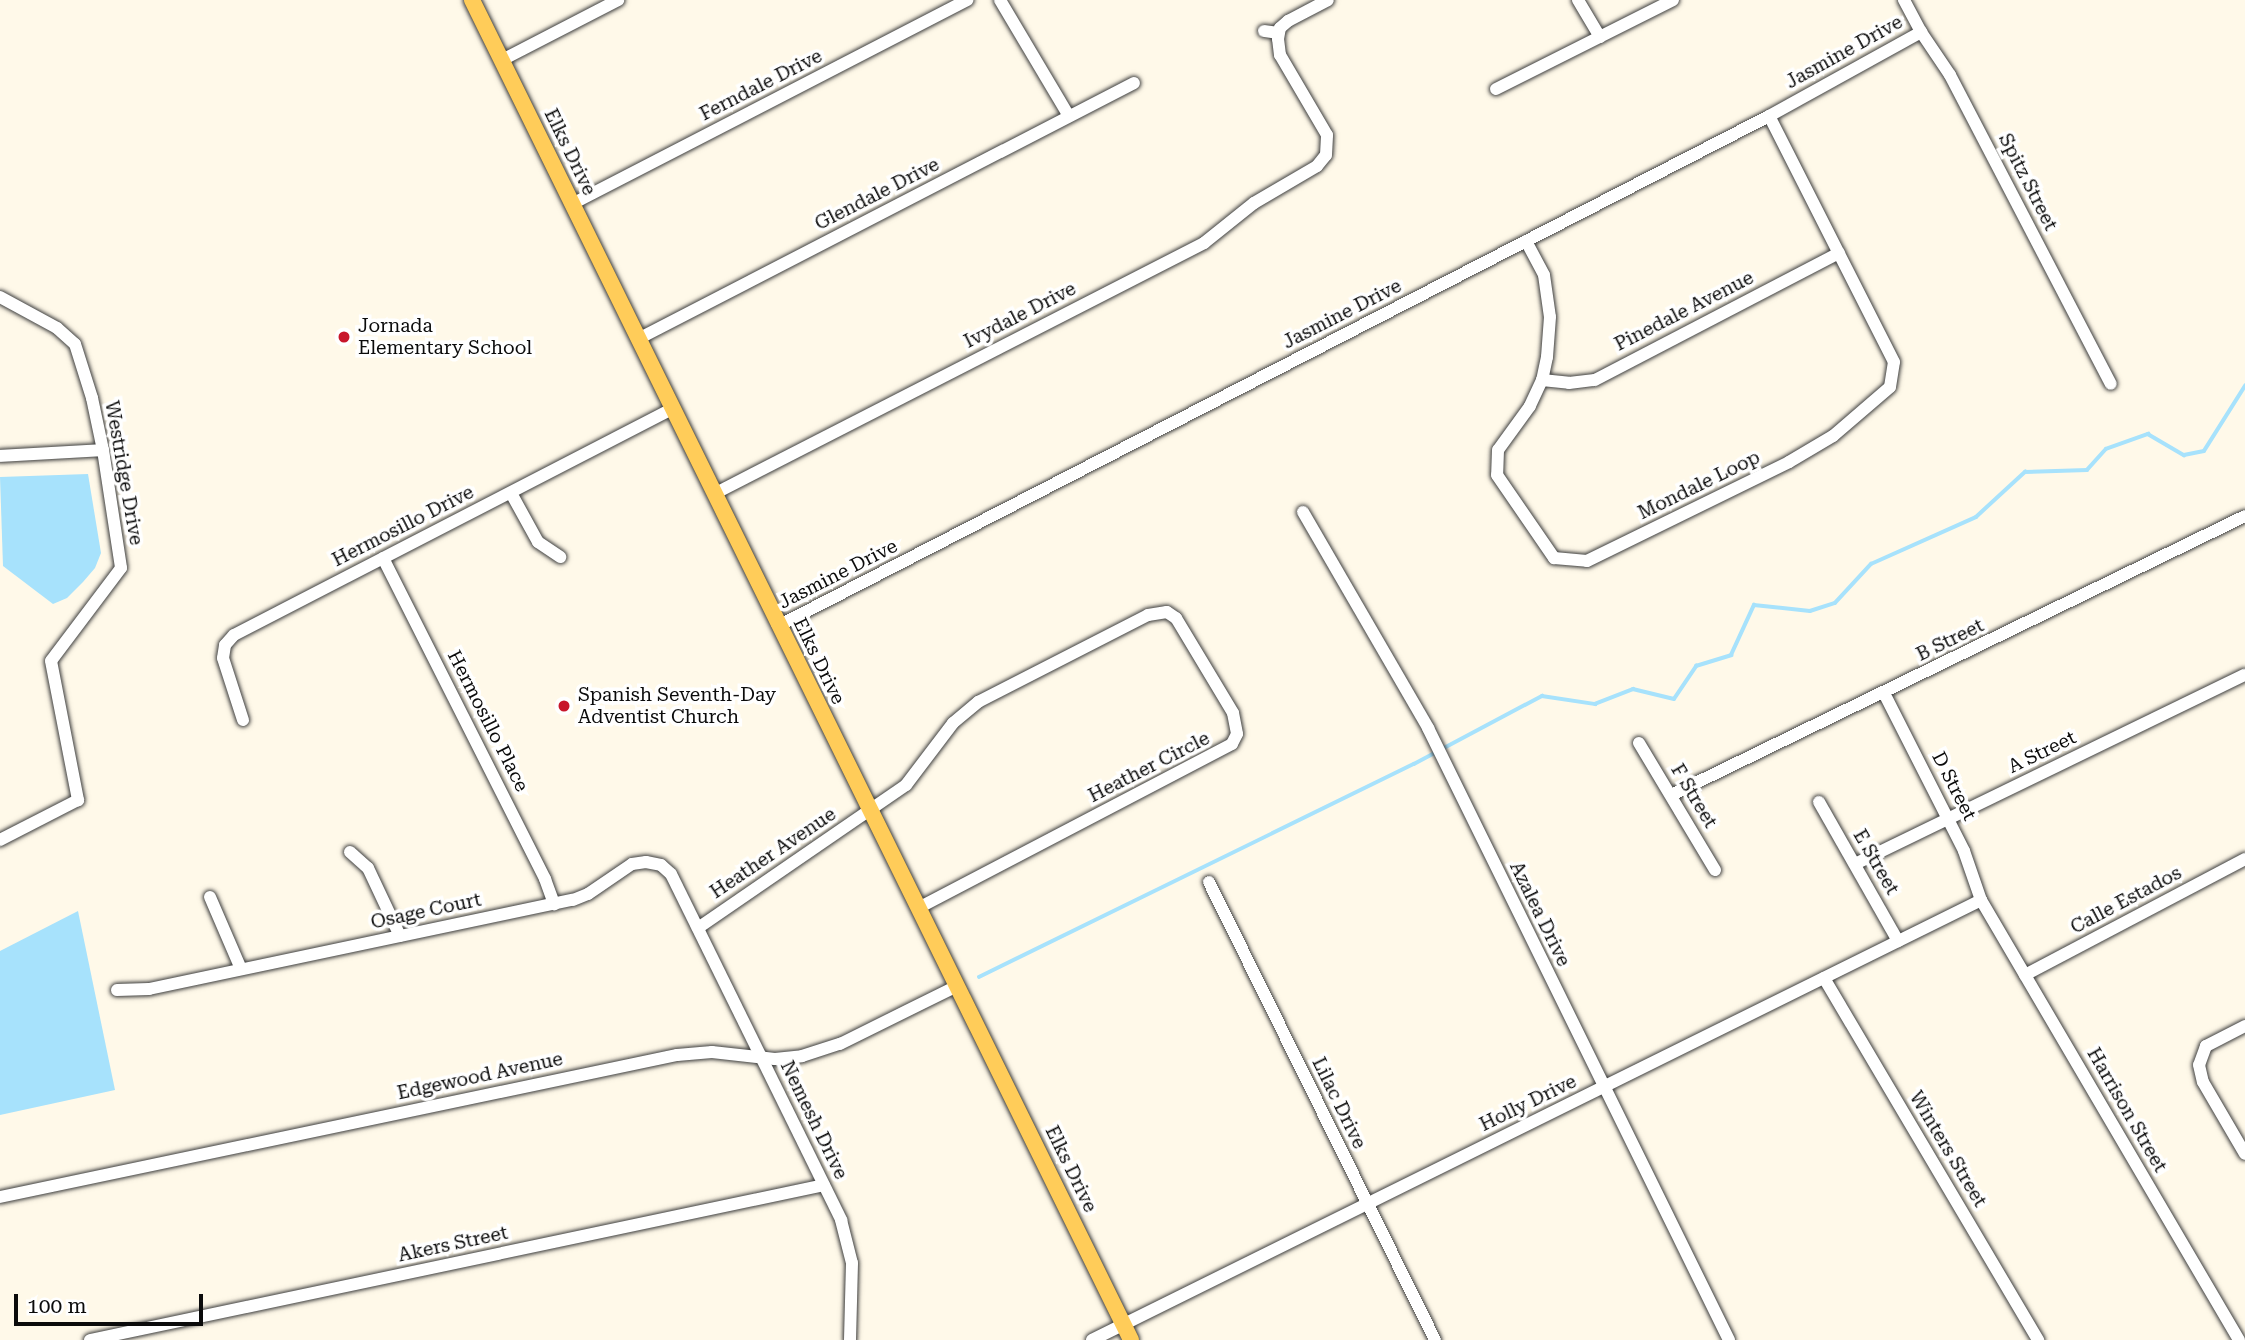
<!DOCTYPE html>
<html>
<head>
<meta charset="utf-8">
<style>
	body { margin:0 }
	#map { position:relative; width:2245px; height:1340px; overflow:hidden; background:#fff9e9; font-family:"Roboto Serif",serif }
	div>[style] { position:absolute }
	.water>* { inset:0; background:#a7e2fc }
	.stream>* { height:3.5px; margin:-1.75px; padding:0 1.75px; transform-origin:1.75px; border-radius:1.75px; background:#a7e2fc }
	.roads { filter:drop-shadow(0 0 2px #3e3e3e) drop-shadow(0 0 2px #3e3e3e) }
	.minor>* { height:12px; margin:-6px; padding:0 6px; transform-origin:6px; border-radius:6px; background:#fff }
	.major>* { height:16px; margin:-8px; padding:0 8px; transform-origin:8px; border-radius:8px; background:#ffcc59 }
	.dots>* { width:19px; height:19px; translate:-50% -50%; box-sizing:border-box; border:4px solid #fff; border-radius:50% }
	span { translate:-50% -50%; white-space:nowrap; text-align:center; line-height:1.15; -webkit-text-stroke:7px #fff; paint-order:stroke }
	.street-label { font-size:19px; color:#0b0b0b }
	.poi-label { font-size:19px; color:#0b0b0b }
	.left { translate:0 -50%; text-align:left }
	.scale { position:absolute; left:14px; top:1294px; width:189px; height:32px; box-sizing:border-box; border:4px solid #0b0b0b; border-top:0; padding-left:9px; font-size:21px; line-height:24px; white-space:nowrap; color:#0b0b0b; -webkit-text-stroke:5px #fff; paint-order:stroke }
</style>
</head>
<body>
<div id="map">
	<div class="water">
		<div style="clip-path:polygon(88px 474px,101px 553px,95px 568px,83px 582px,67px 598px,53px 604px,3px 566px,0 477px)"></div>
		<div style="clip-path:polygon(78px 911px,115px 1090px,0 1115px,0 951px)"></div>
	</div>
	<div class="stream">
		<div style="left:979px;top:977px;width:484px;rotate:-26.1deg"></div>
		<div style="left:1414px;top:764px;width:145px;rotate:-28deg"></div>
		<div style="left:1542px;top:696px;width:54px;rotate:8.6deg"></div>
		<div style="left:1595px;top:704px;width:41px;rotate:-21.5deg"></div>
		<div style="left:1633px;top:689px;width:42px;rotate:13.7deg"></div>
		<div style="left:1674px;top:699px;width:40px;rotate:-56deg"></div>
		<div style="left:1696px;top:666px;width:37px;rotate:-17deg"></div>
		<div style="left:1731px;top:655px;width:55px;rotate:-65.3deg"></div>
		<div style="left:1754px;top:605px;width:56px;rotate:6.1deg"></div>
		<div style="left:1810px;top:611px;width:26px;rotate:-18deg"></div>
		<div style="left:1835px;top:603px;width:53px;rotate:-47.3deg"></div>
		<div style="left:1871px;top:564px;width:115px;rotate:-24.1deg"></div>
		<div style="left:1976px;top:517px;width:67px;rotate:-42.6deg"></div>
		<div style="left:2025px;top:472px;width:62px;rotate:-1.8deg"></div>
		<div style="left:2087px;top:470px;width:28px;rotate:-48deg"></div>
		<div style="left:2106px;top:449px;width:45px;rotate:-19.7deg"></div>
		<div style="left:2148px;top:434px;width:42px;rotate:30.3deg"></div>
		<div style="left:2184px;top:455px;width:20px;rotate:-11deg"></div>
		<div style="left:2204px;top:451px;width:77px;rotate:-57.8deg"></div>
	</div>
	<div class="roads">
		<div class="minor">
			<div style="left:1000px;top:0;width:135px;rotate:59.3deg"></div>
			<div style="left:1578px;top:0;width:43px;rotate:59.3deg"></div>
			<div style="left:1904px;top:0;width:36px;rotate:62deg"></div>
			<div style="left:1921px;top:32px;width:52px;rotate:56deg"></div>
			<div style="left:1950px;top:75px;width:348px;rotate:62.5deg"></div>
			<div style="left:1264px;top:31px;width:14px;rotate:8deg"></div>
			<div style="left:502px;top:60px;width:131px;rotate:-27.3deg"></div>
			<div style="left:1496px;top:89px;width:198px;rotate:-26.7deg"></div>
			<div style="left:572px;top:204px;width:445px;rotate:-27.3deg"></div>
			<div style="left:1526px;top:241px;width:38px;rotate:62deg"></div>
			<div style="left:1544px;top:275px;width:42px;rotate:81.9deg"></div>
			<div style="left:1550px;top:317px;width:40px;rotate:94.3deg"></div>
			<div style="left:1547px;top:357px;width:24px;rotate:102deg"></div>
			<div style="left:1542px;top:380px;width:29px;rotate:115deg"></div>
			<div style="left:1530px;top:406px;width:54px;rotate:126deg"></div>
			<div style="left:1498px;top:450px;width:25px;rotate:92deg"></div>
			<div style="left:1497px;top:475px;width:101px;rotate:55.5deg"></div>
			<div style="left:1554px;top:558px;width:33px;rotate:5deg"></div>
			<div style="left:1587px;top:561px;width:225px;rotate:-26.1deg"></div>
			<div style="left:1789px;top:462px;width:51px;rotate:-30.6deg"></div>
			<div style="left:1833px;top:436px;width:75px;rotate:-40.7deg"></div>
			<div style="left:1890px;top:387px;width:25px;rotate:-81deg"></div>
			<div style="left:1894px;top:362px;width:276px;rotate:-116.9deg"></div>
			<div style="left:0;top:297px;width:65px;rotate:28.5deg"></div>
			<div style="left:57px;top:328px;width:24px;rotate:42deg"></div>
			<div style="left:75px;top:344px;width:57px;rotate:72.5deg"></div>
			<div style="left:92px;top:398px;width:53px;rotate:78.1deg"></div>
			<div style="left:103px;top:450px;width:119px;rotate:81.3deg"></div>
			<div style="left:121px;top:568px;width:116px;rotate:127deg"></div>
			<div style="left:51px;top:661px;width:142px;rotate:79deg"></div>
			<div style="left:78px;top:800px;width:88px;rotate:152.9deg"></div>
			<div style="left:638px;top:339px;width:558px;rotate:-27.3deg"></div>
			<div style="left:1542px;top:380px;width:27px;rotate:6deg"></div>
			<div style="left:1569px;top:383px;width:26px;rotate:-7deg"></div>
			<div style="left:1595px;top:380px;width:275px;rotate:-27.5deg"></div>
			<div style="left:0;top:456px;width:103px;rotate:-3.3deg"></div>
			<div style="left:511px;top:493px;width:56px;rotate:61.1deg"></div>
			<div style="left:538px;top:542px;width:27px;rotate:34deg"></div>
			<div style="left:714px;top:494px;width:551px;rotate:-27.12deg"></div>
			<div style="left:1204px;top:243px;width:64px;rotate:-38.7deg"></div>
			<div style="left:1254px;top:203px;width:73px;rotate:-30.4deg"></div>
			<div style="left:1317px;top:166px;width:14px;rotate:-51deg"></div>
			<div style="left:1326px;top:155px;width:20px;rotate:-87deg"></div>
			<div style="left:1327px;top:135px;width:93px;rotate:-120.4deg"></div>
			<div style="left:1280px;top:55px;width:16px;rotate:-97deg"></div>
			<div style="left:1278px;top:39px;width:11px;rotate:-80deg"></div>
			<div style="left:1280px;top:28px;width:11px;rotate:-41deg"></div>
			<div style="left:1288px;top:21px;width:45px;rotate:-27.7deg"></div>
			<div style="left:1303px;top:512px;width:250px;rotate:59.9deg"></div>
			<div style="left:1428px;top:728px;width:682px;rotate:63.81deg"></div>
			<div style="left:383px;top:558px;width:360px;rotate:63.2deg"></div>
			<div style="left:545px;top:879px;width:27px;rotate:70deg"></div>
			<div style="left:778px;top:626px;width:1115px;rotate:-27.23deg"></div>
			<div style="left:1769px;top:116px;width:174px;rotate:-28.9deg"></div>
			<div style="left:1884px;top:693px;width:177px;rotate:63.1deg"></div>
			<div style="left:1964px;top:851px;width:52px;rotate:70.9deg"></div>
			<div style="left:1981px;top:900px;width:510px;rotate:59.61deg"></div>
			<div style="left:243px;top:720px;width:65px;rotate:-107.9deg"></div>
			<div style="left:223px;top:658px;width:13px;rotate:-81deg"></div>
			<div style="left:225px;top:645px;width:13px;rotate:-48deg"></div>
			<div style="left:234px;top:635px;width:493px;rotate:-27.3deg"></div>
			<div style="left:1639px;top:743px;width:148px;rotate:59.1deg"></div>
			<div style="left:1671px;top:795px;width:638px;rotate:-25.92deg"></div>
			<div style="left:1819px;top:802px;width:160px;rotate:60.4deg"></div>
			<div style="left:350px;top:852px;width:24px;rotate:42deg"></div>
			<div style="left:368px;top:868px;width:75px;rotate:64.8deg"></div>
			<div style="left:1855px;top:864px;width:433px;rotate:-25.9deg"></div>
			<div style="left:1209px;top:882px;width:511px;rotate:63.74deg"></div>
			<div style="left:210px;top:897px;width:78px;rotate:66.7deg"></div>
			<div style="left:698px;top:928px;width:252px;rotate:-34.5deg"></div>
			<div style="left:906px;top:785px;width:78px;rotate:-52.8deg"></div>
			<div style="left:953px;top:723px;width:33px;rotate:-40deg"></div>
			<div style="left:978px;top:702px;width:191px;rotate:-27.1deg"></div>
			<div style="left:1148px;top:615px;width:19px;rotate:-9deg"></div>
			<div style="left:1167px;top:612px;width:11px;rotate:34deg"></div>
			<div style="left:1176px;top:618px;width:111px;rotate:59deg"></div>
			<div style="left:1233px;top:713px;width:21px;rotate:79deg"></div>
			<div style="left:1237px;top:734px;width:11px;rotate:117deg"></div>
			<div style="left:1232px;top:744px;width:354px;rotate:152.4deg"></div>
			<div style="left:2025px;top:975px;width:249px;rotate:-27.8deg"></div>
			<div style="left:1824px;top:978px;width:421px;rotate:59.4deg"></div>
			<div style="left:117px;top:990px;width:32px;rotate:-2deg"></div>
			<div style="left:149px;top:989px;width:433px;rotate:-11.9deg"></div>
			<div style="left:573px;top:900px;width:16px;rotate:-22deg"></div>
			<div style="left:588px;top:894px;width:53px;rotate:-34.3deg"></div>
			<div style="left:632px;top:864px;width:14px;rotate:-8deg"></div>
			<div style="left:646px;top:862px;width:15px;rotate:11deg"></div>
			<div style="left:661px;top:865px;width:13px;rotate:42deg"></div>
			<div style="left:671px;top:874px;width:386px;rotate:63.8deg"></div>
			<div style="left:841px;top:1220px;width:44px;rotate:75.7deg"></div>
			<div style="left:852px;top:1263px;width:77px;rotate:91.5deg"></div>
			<div style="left:2245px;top:1026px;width:44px;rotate:152.9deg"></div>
			<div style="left:2206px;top:1046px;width:20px;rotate:110deg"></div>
			<div style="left:2199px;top:1065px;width:17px;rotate:77deg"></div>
			<div style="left:2203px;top:1082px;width:83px;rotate:59.7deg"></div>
			<div style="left:0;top:1197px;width:692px;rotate:-11.85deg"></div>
			<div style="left:677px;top:1055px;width:35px;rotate:-5deg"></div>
			<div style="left:712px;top:1052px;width:63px;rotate:6.3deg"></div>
			<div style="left:775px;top:1059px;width:27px;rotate:-6deg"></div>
			<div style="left:802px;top:1056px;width:40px;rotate:-18deg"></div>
			<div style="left:840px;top:1044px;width:131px;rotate:-26.4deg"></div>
			<div style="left:90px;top:1340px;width:750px;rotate:-11.92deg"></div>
			<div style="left:1092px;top:1340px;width:992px;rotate:-26.33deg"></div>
		</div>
		<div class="major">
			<div style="left:472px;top:0;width:1493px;rotate:63.81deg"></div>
		</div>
	</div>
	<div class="dots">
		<div style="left:344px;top:337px;background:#c8162a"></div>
		<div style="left:564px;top:706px;background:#c8162a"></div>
	</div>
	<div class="street-label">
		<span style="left:1844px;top:52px;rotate:-29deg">Jasmine Drive</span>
		<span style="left:761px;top:85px;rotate:-27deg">Ferndale Drive</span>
		<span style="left:570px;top:152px;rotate:64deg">Elks Drive</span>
		<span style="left:2028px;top:182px;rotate:63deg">Spitz Street</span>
		<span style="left:877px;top:194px;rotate:-27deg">Glendale Drive</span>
		<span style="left:1684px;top:311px;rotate:-27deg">Pinedale Avenue</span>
		<span style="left:1342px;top:314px;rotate:-27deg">Jasmine Drive</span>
		<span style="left:1020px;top:315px;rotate:-27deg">Ivydale Drive</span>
		<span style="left:124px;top:473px;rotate:80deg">Westridge Drive</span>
		<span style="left:1699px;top:485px;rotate:-26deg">Mondale Loop</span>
		<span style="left:403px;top:526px;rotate:-27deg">Hermosillo Drive</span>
		<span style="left:838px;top:574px;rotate:-27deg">Jasmine Drive</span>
		<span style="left:1950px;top:640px;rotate:-26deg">B Street</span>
		<span style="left:819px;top:661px;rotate:64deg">Elks Drive</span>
		<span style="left:488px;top:721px;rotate:63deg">Hermosillo Place</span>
		<span style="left:2042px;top:752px;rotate:-26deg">A Street</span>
		<span style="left:1149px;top:767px;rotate:-27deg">Heather Circle</span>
		<span style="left:1954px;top:786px;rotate:63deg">D Street</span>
		<span style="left:1694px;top:796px;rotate:59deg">F Street</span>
		<span style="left:773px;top:853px;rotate:-34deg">Heather Avenue</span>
		<span style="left:1876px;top:862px;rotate:60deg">E Street</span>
		<span style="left:2126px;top:900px;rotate:-28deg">Calle Estados</span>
		<span style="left:426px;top:911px;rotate:-12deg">Osage Court</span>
		<span style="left:1540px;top:914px;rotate:64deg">Azalea Drive</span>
		<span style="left:480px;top:1076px;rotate:-12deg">Edgewood Avenue</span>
		<span style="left:1339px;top:1103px;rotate:64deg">Lilac Drive</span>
		<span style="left:1528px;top:1103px;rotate:-26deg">Holly Drive</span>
		<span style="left:2127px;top:1110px;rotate:60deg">Harrison Street</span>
		<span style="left:814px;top:1120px;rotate:64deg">Nemesh Drive</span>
		<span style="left:1948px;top:1149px;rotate:59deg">Winters Street</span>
		<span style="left:1071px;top:1169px;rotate:64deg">Elks Drive</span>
		<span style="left:453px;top:1244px;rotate:-12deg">Akers Street</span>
	</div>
	<div class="poi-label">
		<span class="left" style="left:358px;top:337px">Jornada<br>Elementary School</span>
		<span class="left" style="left:578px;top:706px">Spanish Seventh-Day<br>Adventist Church</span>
	</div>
	<div class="scale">100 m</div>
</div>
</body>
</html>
